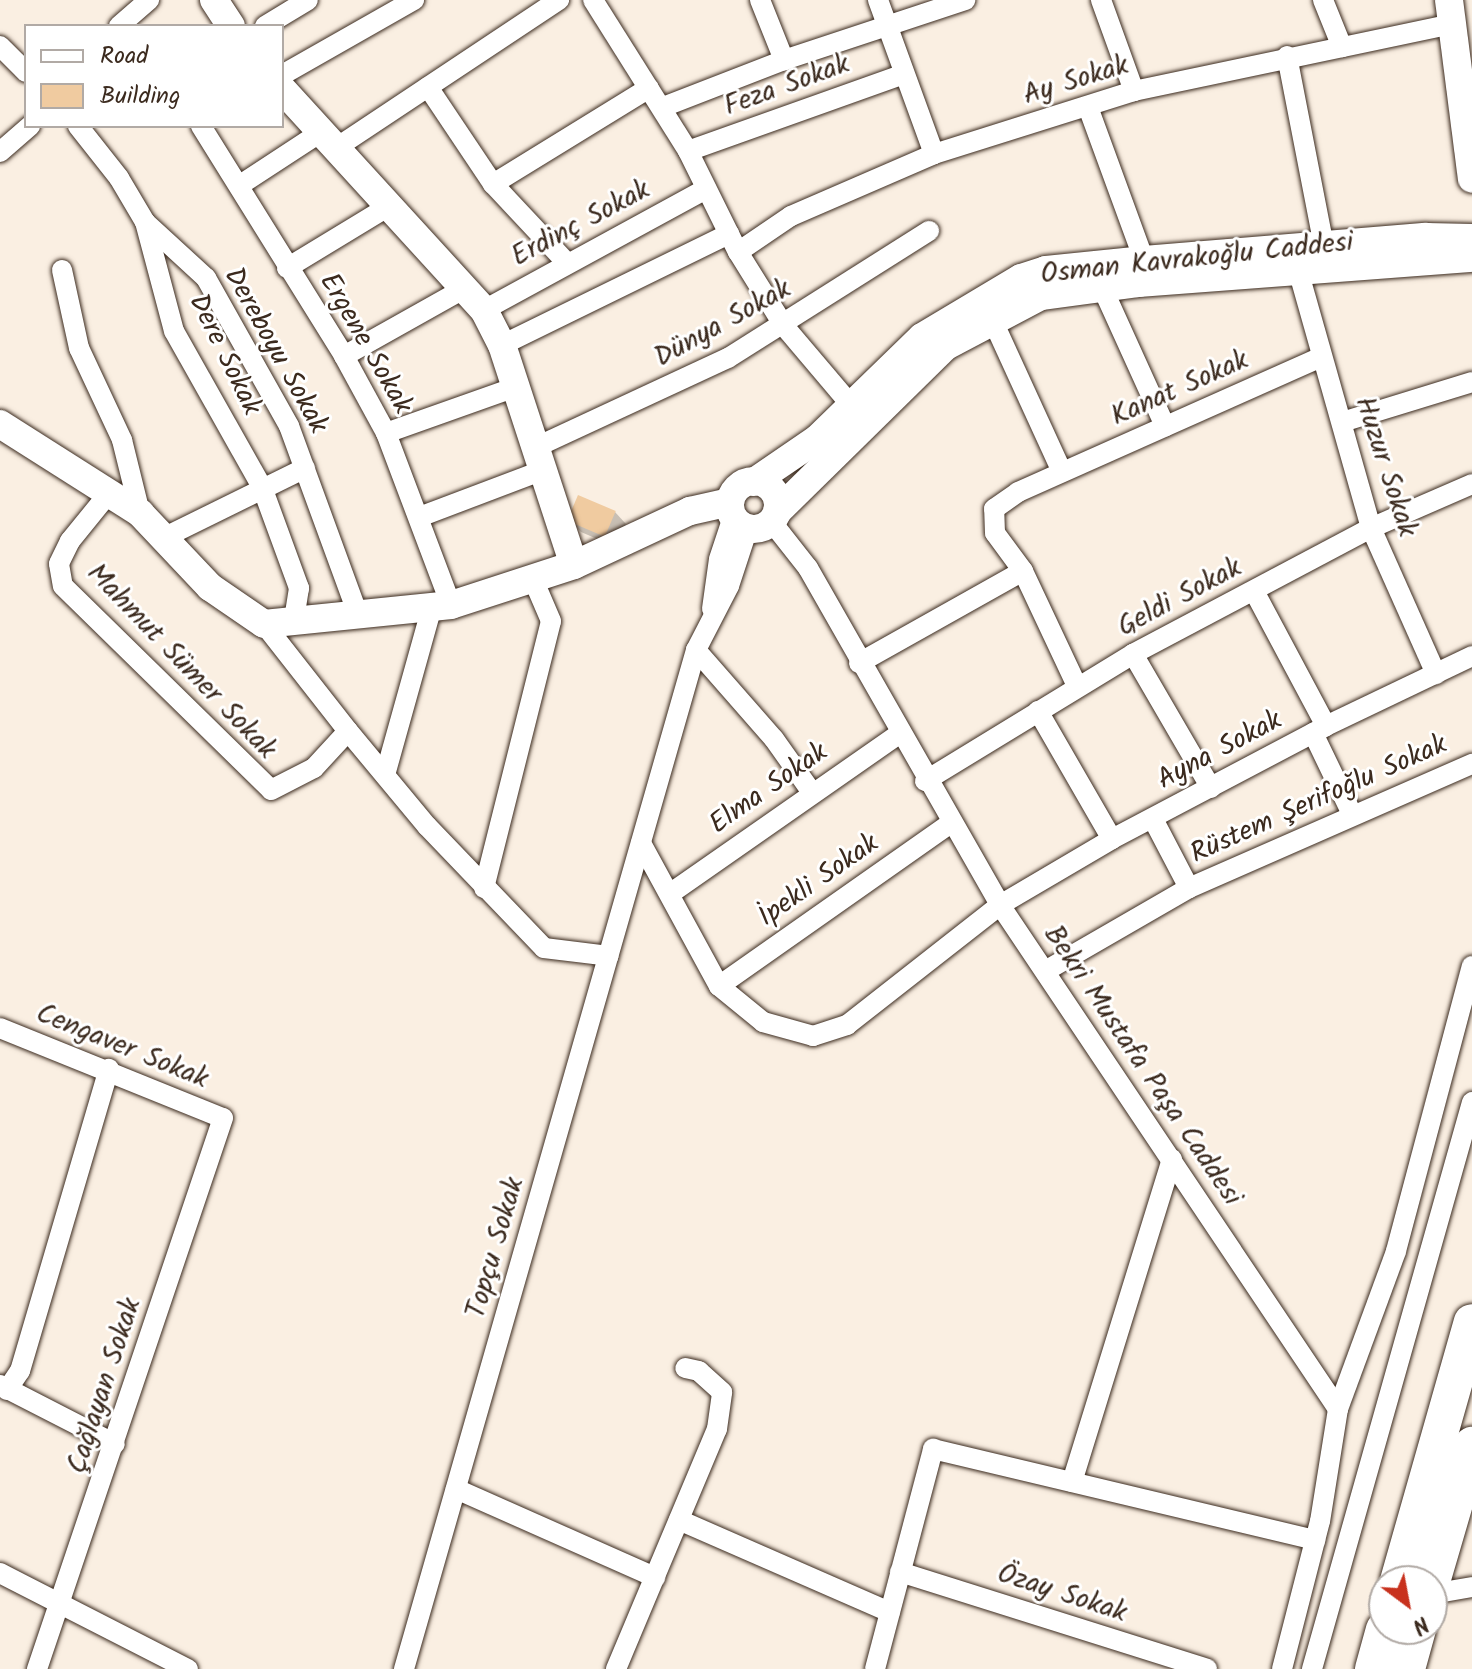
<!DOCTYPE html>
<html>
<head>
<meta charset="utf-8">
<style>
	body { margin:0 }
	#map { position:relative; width:1472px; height:1669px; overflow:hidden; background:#faefe2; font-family:Kalam,sans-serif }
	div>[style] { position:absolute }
	.shadow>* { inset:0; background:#0003 }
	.building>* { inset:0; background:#f0cba0; transform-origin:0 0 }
	.roads { filter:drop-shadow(0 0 2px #3b2a1e) drop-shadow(0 0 2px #3b2a1e) }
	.street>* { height:20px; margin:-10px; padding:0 10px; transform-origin:10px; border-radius:10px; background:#fff }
	.secondary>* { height:28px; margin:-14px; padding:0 14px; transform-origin:14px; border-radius:14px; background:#fff }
	.secondary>.ring { margin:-14px; padding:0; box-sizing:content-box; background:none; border:28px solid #fff; border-radius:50% }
	.highway>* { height:36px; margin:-18px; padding:0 18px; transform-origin:18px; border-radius:18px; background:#fff }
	span { translate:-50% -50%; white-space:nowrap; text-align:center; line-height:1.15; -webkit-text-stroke:6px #fff; paint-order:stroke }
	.street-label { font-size:28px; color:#3b2a1e }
	.legend { position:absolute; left:24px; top:24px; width:260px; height:104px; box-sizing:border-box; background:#fff; border:2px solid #b1aaa5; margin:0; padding:10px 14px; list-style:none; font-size:24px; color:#3b2a1e }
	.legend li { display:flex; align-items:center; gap:16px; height:40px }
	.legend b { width:40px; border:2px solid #b1aaa5 }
	.north { position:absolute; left:1368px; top:1565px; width:80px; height:80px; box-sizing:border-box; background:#fff; border:2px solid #b1aaa5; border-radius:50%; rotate:148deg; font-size:22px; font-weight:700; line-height:32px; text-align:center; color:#3b2a1e }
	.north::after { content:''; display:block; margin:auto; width:28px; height:36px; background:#c8321e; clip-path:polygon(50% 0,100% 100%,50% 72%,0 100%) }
</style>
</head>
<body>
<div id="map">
	<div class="shadow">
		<div style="clip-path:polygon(615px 512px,626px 524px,616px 547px,581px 532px,570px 521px)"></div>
	</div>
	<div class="building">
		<div style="left:578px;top:495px;width:41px;height:28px;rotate:23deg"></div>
	</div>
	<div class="roads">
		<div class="street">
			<div style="left:593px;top:0;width:178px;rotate:57.8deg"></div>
			<div style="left:688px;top:151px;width:113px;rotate:63.7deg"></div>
			<div style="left:738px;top:252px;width:87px;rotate:58.1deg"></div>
			<div style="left:784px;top:326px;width:104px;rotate:49.7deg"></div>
			<div style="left:760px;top:0;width:65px;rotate:68.2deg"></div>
			<div style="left:878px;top:0;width:164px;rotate:70deg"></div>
			<div style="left:1101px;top:0;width:97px;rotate:70.1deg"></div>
			<div style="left:1323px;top:0;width:51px;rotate:68deg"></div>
			<div style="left:119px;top:26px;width:40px;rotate:-41deg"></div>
			<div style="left:265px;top:26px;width:50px;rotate:-31.2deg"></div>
			<div style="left:0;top:46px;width:37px;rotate:45deg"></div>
			<div style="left:1287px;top:56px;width:194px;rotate:79deg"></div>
			<div style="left:282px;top:75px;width:152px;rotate:-29.6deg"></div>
			<div style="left:428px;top:87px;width:117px;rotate:56.2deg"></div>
			<div style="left:493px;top:184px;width:107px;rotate:46.9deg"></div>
			<div style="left:663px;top:107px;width:130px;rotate:-21.2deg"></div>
			<div style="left:784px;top:60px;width:191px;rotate:-18.3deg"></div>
			<div style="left:1088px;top:107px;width:163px;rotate:69.9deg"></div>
			<div style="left:78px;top:126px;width:66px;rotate:51.7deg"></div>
			<div style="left:119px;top:178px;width:51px;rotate:59.4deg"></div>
			<div style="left:145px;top:222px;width:113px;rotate:75.1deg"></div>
			<div style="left:174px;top:331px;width:179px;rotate:60.6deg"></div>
			<div style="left:262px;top:487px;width:108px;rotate:69.9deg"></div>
			<div style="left:299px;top:588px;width:31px;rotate:99deg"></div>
			<div style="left:201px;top:126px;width:271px;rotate:58.1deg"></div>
			<div style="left:344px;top:356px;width:88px;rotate:61.4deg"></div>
			<div style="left:386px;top:433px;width:184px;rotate:69.3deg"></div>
			<div style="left:336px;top:148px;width:268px;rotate:-33.6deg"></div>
			<div style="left:688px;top:151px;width:229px;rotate:-19.6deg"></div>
			<div style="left:0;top:152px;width:40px;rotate:-41deg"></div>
			<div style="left:493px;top:184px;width:183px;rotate:-31.6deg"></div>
			<div style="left:240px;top:185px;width:97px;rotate:-33.2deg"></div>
			<div style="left:145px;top:222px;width:83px;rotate:42.6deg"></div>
			<div style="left:206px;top:278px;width:170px;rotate:60.7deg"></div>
			<div style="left:289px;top:426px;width:203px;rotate:69.9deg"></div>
			<div style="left:738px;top:252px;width:64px;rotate:-34.2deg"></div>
			<div style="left:791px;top:216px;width:156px;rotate:-23.4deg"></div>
			<div style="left:934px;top:154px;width:210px;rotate:-17.5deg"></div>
			<div style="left:1134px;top:91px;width:325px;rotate:-11.9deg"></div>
			<div style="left:287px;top:268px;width:119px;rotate:-31.3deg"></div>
			<div style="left:62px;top:270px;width:80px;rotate:77.7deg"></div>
			<div style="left:79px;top:348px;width:102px;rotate:64.9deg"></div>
			<div style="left:122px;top:440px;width:75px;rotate:76.1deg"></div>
			<div style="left:1298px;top:270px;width:268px;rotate:74.2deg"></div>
			<div style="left:1371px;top:528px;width:160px;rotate:66deg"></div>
			<div style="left:1102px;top:287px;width:153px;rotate:65.6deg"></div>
			<div style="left:484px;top:310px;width:253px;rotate:-28.6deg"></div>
			<div style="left:992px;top:319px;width:168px;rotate:65.4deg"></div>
			<div style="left:502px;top:345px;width:253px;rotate:-26.1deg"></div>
			<div style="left:344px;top:356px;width:141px;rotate:-29.3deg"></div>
			<div style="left:1342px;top:422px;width:136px;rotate:-17.1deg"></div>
			<div style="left:386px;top:433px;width:138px;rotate:-19.5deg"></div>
			<div style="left:534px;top:448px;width:214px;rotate:-24.9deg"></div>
			<div style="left:728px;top:358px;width:238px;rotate:-32.3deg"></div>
			<div style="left:109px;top:493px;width:62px;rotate:129.1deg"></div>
			<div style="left:70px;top:541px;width:25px;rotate:116deg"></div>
			<div style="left:59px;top:564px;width:22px;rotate:80deg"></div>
			<div style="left:63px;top:586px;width:291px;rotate:44.4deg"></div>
			<div style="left:271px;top:790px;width:48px;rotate:-27.1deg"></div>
			<div style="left:314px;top:768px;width:50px;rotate:-47.4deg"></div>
			<div style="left:348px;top:731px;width:136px;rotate:-128.1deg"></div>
			<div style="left:419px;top:517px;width:130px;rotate:-20.7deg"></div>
			<div style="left:771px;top:521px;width:60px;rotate:51.8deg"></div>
			<div style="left:808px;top:568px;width:388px;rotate:60.3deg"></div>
			<div style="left:1000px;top:905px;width:607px;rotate:56.15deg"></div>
			<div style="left:1338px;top:1409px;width:113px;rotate:99.1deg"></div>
			<div style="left:1320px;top:1521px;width:153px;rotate:104.4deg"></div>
			<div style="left:165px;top:537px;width:156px;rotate:-26.2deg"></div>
			<div style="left:1254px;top:591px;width:153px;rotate:61.9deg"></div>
			<div style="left:712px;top:609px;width:50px;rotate:-82deg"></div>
			<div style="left:719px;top:559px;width:44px;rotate:-71.6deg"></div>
			<div style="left:696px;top:650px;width:118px;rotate:48.8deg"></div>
			<div style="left:774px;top:739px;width:64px;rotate:54.6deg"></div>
			<div style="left:1133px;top:654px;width:155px;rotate:59.8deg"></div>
			<div style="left:859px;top:663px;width:188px;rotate:-29.3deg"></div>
			<div style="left:1077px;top:686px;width:127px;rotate:-115.2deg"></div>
			<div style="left:1023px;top:571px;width:47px;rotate:-126.4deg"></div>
			<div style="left:995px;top:533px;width:24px;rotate:-92deg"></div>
			<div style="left:994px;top:509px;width:29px;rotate:-35deg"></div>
			<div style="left:1018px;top:492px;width:329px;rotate:-24deg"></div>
			<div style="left:1038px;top:711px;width:148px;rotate:60deg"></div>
			<div style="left:348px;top:731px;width:124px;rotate:50.3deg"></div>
			<div style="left:427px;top:826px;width:169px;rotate:46.2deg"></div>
			<div style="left:544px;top:948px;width:65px;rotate:7deg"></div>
			<div style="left:1313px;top:733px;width:90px;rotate:64.3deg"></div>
			<div style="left:385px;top:775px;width:174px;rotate:-74.4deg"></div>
			<div style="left:925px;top:781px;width:244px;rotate:-31.4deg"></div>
			<div style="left:1133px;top:654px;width:269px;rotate:-27.9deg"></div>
			<div style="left:1371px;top:528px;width:110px;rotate:-23.5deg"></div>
			<div style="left:1153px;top:819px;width:78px;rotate:62.4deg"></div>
			<div style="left:641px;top:843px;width:163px;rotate:61.4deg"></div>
			<div style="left:719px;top:986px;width:57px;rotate:39.3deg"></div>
			<div style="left:763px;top:1022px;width:52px;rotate:15.6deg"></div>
			<div style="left:813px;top:1036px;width:36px;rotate:-18deg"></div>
			<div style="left:847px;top:1025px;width:194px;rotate:-38.1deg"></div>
			<div style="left:1000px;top:905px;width:130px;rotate:-30.5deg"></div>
			<div style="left:1112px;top:839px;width:242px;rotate:-27.8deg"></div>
			<div style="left:1326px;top:726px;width:162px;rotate:-25.6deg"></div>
			<div style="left:484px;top:888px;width:275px;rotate:-75.9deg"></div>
			<div style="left:551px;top:621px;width:46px;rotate:-113.2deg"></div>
			<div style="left:671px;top:893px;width:279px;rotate:-34.9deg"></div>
			<div style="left:1047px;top:970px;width:164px;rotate:-30deg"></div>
			<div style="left:1189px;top:888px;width:309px;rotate:-23.7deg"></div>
			<div style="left:719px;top:986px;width:285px;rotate:-35.1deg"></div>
			<div style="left:0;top:1028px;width:240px;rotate:22deg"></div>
			<div style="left:223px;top:1118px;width:582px;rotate:108.65deg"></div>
			<div style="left:0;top:1385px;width:129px;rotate:27.2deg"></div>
			<div style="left:7px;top:1390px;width:23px;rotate:-56deg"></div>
			<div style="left:20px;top:1371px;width:315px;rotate:-73.6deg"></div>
			<div style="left:1338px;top:1409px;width:168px;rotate:-69.8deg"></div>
			<div style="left:1396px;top:1251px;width:295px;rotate:-75.1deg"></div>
			<div style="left:1072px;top:1482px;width:338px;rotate:-72.8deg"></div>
			<div style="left:456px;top:1489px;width:218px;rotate:23.9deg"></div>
			<div style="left:679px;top:1520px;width:230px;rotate:23.6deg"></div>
			<div style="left:900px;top:1572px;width:322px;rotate:17.5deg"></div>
			<div style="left:0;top:1573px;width:211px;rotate:27.1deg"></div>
			<div style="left:1432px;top:1594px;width:41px;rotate:-9.9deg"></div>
			<div style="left:404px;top:1669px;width:1060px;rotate:-74.01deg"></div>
			<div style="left:696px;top:650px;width:72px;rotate:-62.7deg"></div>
			<div style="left:729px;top:586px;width:61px;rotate:-71.9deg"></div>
			<div style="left:616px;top:1669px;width:260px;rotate:-67.2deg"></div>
			<div style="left:717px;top:1429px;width:37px;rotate:-82deg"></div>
			<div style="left:722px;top:1392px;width:31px;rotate:-138deg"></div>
			<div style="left:699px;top:1371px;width:14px;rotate:-168deg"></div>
			<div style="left:875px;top:1669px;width:228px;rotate:-75.2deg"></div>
			<div style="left:933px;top:1449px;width:393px;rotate:13.4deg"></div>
			<div style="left:1312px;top:1669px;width:589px;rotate:-74.24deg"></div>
		</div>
		<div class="secondary">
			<div style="left:214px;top:0;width:31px;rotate:57deg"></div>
			<div style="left:1449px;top:0;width:180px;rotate:82.7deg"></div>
			<div style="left:282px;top:89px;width:299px;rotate:47.6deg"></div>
			<div style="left:484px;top:310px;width:39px;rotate:63deg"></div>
			<div style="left:502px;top:345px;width:231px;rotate:71.9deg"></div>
			<div style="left:0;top:424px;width:166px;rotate:32.4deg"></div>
			<div style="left:140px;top:513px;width:102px;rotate:46.6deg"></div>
			<div style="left:210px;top:587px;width:65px;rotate:34.4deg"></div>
			<div style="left:264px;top:624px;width:188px;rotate:-5.8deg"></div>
			<div style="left:451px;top:605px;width:129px;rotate:-18deg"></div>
			<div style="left:574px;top:565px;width:128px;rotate:-25deg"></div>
			<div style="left:690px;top:511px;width:41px;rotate:-12.7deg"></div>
			<div class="ring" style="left:730px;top:481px;width:20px;height:20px"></div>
			<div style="left:754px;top:482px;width:76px;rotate:-34.3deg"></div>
			<div style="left:817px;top:439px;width:146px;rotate:-44.2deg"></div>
			<div style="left:922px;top:337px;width:115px;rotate:-30.8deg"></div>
			<div style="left:1021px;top:278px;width:26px;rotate:-18deg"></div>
			<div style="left:1046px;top:270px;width:99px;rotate:-5.8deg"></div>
			<div style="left:1144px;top:260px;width:283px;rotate:-4.7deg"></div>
			<div style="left:1426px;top:237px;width:46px;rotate:1.2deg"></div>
			<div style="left:777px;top:512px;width:237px;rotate:-44.5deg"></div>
			<div style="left:946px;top:346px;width:107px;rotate:-27.8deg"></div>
			<div style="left:1041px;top:296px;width:99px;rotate:-7.6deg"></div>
			<div style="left:1139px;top:283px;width:334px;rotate:-4.3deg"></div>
		</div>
		<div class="highway">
			<div style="left:1398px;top:1581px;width:269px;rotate:-74.1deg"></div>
			<div style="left:1432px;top:1582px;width:143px;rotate:-73.7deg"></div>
			<div style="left:1373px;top:1669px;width:41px;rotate:-74.6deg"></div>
			<div style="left:1407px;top:1669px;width:41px;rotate:-74.6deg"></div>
		</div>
	</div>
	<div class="street-label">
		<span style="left:1076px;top:81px;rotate:-17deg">Ay Sokak</span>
		<span style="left:787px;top:86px;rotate:-20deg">Feza Sokak</span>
		<span style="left:581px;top:224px;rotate:-28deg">Erdinç Sokak</span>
		<span style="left:1197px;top:259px;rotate:-6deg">Osman Kavrakoğlu Caddesi</span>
		<span style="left:723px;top:324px;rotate:-29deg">Dünya Sokak</span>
		<span style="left:365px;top:344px;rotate:60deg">Ergene Sokak</span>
		<span style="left:275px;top:351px;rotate:61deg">Dereboyu Sokak</span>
		<span style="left:224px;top:355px;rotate:64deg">Dere Sokak</span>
		<span style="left:1180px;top:389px;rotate:-24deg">Kanat Sokak</span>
		<span style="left:1385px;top:467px;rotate:72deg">Huzur Sokak</span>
		<span style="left:1180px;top:598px;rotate:-28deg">Geldi Sokak</span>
		<span style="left:181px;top:662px;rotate:46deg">Mahmut Sümer Sokak</span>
		<span style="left:1220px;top:751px;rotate:-28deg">Ayna Sokak</span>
		<span style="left:769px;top:789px;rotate:-35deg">Elma Sokak</span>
		<span style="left:1319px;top:800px;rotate:-24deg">Rüstem Şerifoğlu Sokak</span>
		<span style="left:819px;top:881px;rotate:-35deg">İpekli Sokak</span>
		<span style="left:122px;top:1047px;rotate:22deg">Cengaver Sokak</span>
		<span style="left:1142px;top:1066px;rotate:56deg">Bekri Mustafa Paşa Caddesi</span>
		<span style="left:496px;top:1248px;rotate:-74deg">Topçu Sokak</span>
		<span style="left:105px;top:1386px;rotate:-72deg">Çağlayan Sokak</span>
		<span style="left:1062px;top:1594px;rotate:18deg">Özay Sokak</span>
	</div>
	<ul class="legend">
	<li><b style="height:10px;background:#fff"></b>Road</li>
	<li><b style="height:22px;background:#f0cba0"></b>Building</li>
	</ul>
	<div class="north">N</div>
</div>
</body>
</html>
